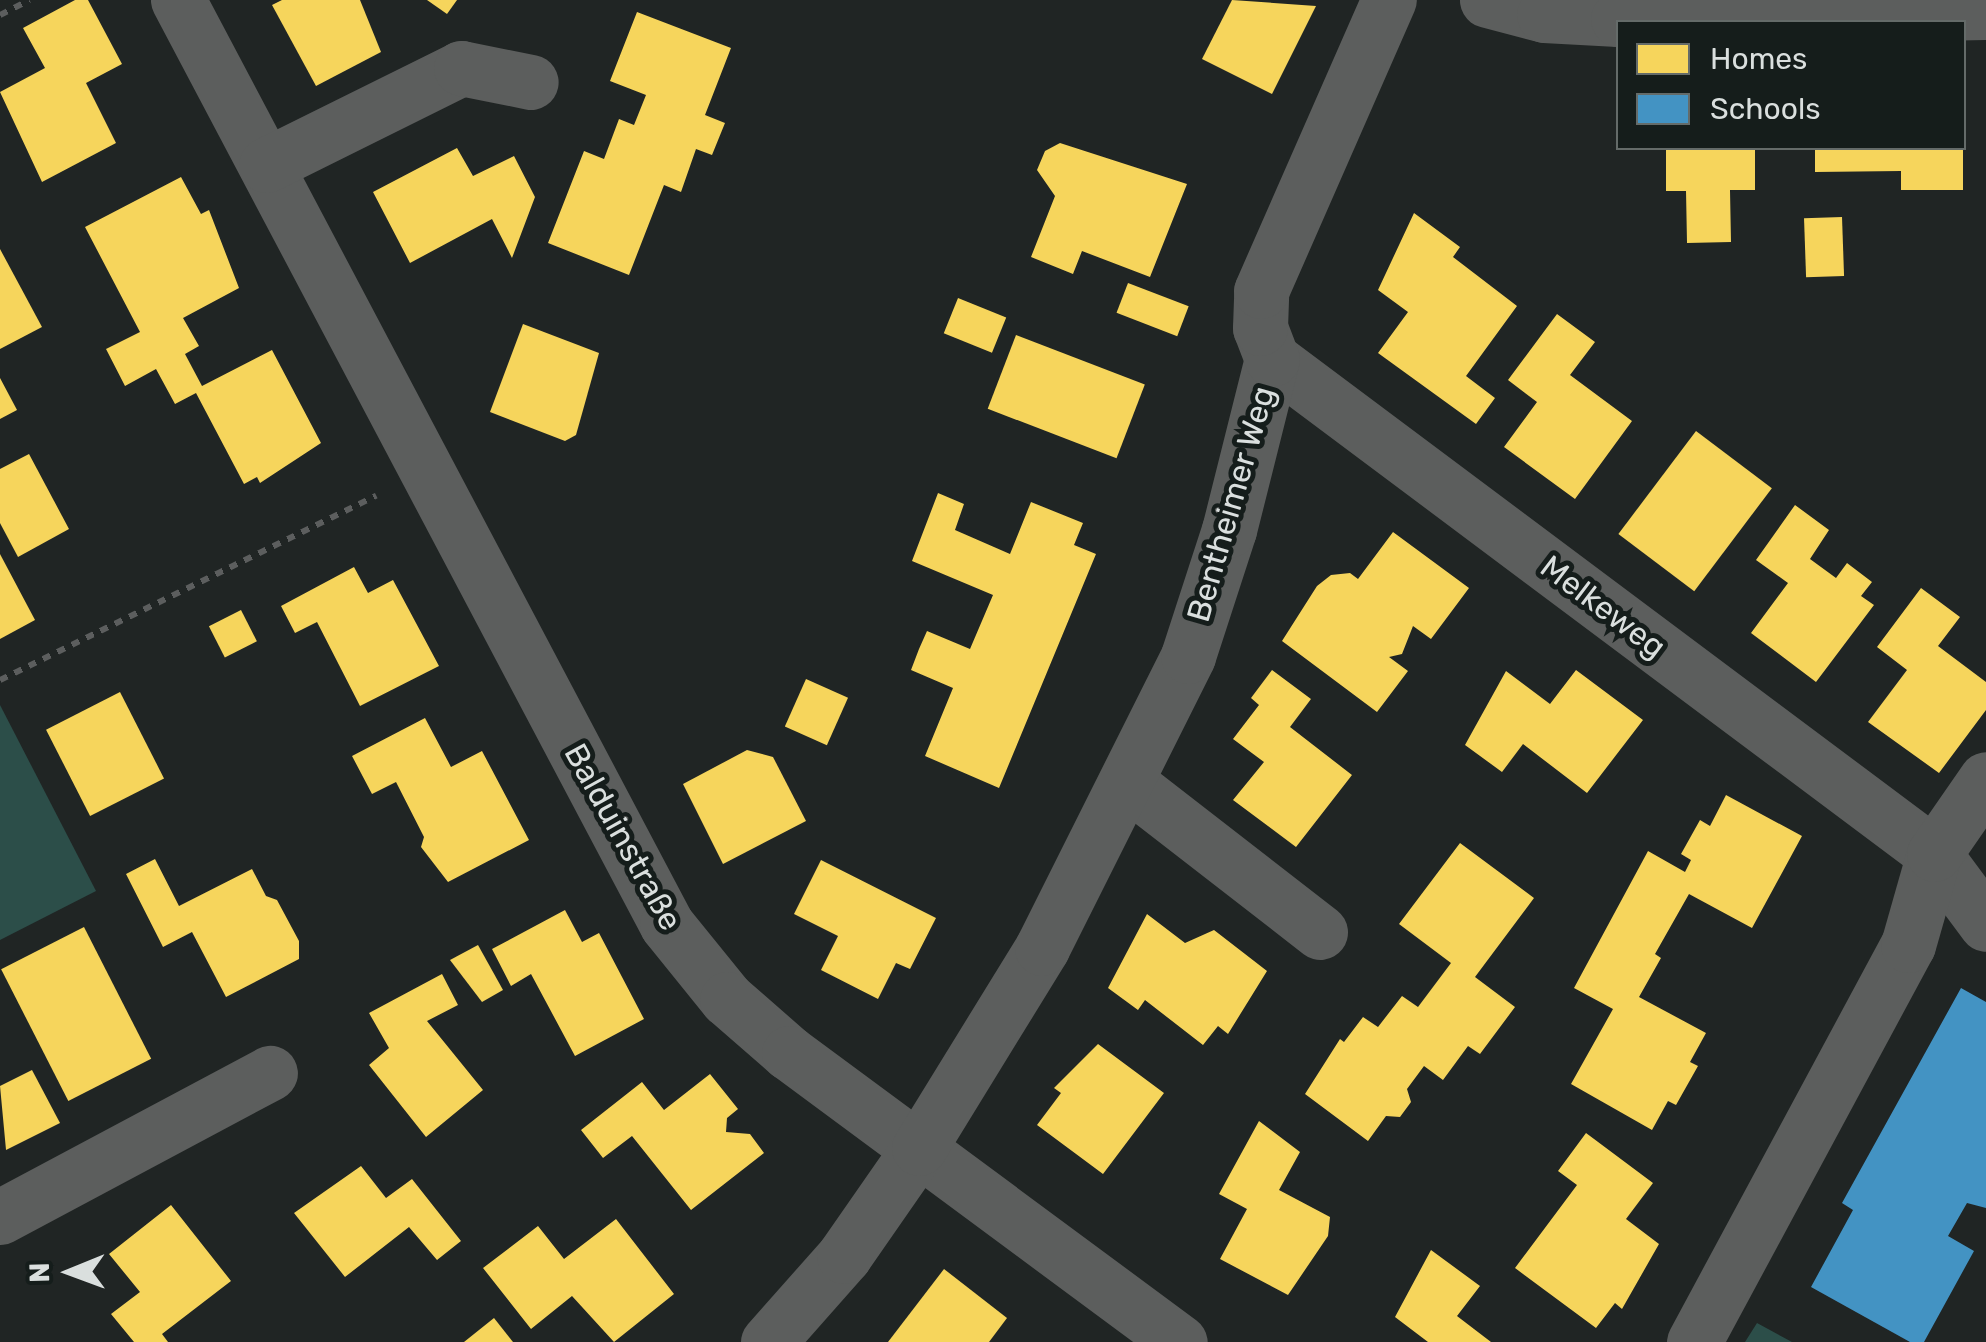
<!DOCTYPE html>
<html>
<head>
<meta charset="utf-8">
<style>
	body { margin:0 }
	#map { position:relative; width:1986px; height:1342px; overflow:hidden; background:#202524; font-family:Rubik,sans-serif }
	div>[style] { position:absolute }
	.green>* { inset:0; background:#2c4e49 }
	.homes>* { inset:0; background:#f6d55c; transform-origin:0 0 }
	.schools>* { inset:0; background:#4393c3 }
	.path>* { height:6px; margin-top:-3px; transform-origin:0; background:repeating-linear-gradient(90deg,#5c5e5e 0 8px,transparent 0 16px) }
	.street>* { height:55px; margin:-27.5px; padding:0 27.5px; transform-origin:27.5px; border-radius:27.5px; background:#5c5e5d }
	span { translate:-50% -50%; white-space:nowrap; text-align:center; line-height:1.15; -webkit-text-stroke:10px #151d1b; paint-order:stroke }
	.street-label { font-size:32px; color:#dadfde }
	.legend { position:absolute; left:1616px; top:20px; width:350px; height:130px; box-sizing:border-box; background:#151d1b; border:2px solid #646b69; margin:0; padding:12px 18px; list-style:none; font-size:30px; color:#dadfde }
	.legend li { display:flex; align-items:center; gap:20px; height:50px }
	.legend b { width:50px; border:2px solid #646b69 }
	.north { position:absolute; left:20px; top:1222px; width:100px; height:100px; -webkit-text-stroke:8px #151d1b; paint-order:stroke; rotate:269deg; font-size:28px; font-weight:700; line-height:40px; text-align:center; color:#dadfde }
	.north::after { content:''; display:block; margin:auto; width:35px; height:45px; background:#dadfde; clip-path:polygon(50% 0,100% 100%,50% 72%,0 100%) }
</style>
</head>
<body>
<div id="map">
	<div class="green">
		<div style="clip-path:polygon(0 705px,96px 891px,0 940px)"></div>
		<div style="clip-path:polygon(1757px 1323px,1792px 1342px,1793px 1342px,1745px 1342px)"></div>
	</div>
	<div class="homes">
		<div style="clip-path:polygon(75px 0,88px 0,122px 64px,86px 83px,116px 143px,42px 182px,0 92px,45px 68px,23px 28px)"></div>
		<div style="clip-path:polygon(282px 0,360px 0,381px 52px,316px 86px,272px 5px)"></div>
		<div style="clip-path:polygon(427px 0,457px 0,447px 14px)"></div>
		<div style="clip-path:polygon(1232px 0,1316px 6px,1272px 94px,1202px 59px)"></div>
		<div style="clip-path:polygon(637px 12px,731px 48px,705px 115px,725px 123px,712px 155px,696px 149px,681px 192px,664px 185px,629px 275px,548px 243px,584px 151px,604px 159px,619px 119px,634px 125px,646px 95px,610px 81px)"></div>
		<div style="clip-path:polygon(1060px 143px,1187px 184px,1150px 277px,1082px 251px,1073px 274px,1031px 257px,1055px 196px,1037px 170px,1045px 151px)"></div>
		<div style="clip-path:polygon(457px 148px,473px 176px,514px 156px,535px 197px,512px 258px,492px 219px,410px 263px,373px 192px)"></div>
		<div style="clip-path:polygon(1666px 148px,1755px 148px,1755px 190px,1730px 190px,1731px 242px,1687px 243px,1686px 191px,1666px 191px)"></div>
		<div style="clip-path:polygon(1815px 148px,1963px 148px,1963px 190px,1901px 190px,1901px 171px,1815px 172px)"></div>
		<div style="clip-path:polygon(181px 177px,201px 214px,209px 210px,239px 288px,183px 318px,199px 346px,185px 354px,202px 386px,272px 350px,321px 443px,260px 483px,257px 477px,244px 484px,196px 393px,175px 404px,156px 369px,125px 386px,106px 349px,140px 332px,85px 227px)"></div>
		<div style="clip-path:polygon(1414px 213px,1460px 247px,1453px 257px,1517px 306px,1466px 376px,1495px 398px,1476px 424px,1378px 353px,1408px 312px,1378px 290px)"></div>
		<div style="left:1842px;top:217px;width:59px;height:38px;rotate:88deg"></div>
		<div style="clip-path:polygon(0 249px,42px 327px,0 349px)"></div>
		<div style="left:1128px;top:283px;width:65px;height:32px;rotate:21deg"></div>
		<div style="left:958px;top:298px;width:52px;height:38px;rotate:22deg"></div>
		<div style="clip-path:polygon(1557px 314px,1595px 342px,1570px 375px,1632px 421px,1575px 499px,1504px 447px,1537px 402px,1508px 380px)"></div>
		<div style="clip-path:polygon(523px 324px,599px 353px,576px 435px,565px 441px,490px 412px)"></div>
		<div style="left:1016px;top:335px;width:138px;height:79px;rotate:21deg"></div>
		<div style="clip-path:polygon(0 378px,17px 410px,0 419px)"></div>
		<div style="left:1696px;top:431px;width:95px;height:129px;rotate:37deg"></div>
		<div style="clip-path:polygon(29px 454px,69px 529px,18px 557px,0 523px,0 469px)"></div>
		<div style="clip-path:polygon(938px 493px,964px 504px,955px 530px,1010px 554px,1031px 502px,1083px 523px,1074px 545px,1096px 554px,999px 788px,925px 756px,953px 688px,911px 670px,919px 649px,927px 631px,970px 649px,993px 595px,912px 561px)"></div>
		<div style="clip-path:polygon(1795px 505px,1829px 530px,1810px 559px,1836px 578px,1847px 563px,1872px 582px,1861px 596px,1874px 605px,1816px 682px,1751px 633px,1788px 583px,1756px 560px)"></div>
		<div style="clip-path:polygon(1393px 532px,1469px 588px,1431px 639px,1413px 626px,1402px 654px,1389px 657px,1408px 671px,1377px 712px,1282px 641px,1317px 586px,1331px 575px,1350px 573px,1358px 579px)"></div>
		<div style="clip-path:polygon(0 554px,35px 620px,0 639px)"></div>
		<div style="clip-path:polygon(354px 567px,368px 593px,393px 580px,439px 666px,360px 706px,317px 622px,295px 633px,281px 606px)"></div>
		<div style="clip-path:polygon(1921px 588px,1960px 617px,1938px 646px,1986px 682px,1986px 710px,1939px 773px,1868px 722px,1907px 670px,1877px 647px)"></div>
		<div style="left:241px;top:610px;width:35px;height:36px;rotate:63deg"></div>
		<div style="clip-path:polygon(1272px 670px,1311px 699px,1290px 727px,1352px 775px,1296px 847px,1233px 800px,1264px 762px,1233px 739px,1259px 705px,1251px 698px)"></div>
		<div style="clip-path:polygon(1576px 670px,1643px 720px,1587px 793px,1523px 744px,1502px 772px,1465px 745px,1506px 671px,1550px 704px)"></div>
		<div style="left:806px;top:679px;width:46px;height:52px;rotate:24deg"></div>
		<div style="left:120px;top:692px;width:97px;height:83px;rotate:63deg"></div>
		<div style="clip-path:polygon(425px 718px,451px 767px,482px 751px,529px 840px,448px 882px,421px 847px,424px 837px,396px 782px,372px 794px,352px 756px)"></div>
		<div style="clip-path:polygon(747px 750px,773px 757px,806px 821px,723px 864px,683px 784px)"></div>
		<div style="clip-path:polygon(1726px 795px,1802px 836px,1752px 928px,1689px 894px,1655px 954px,1661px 958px,1639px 997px,1706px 1033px,1690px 1062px,1698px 1066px,1676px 1105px,1668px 1101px,1652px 1130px,1571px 1084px,1613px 1009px,1574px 988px,1648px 851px,1685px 872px,1691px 860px,1681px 854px,1700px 820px,1710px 826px)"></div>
		<div style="clip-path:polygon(1460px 843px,1534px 898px,1475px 977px,1515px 1007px,1480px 1054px,1468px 1046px,1443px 1080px,1424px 1066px,1407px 1089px,1411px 1102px,1400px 1117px,1386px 1116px,1368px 1141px,1305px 1094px,1340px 1039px,1344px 1042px,1363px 1017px,1378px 1027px,1402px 996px,1418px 1007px,1451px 963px,1399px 924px)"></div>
		<div style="clip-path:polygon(155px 859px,179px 906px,252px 869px,266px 896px,277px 900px,299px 941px,299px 959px,226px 997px,192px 932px,163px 947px,126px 874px)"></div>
		<div style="clip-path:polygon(821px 860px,936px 918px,910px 969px,896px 963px,878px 999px,821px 970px,838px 936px,794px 914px)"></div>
		<div style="clip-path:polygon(565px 910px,582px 942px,599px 933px,644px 1019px,575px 1056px,531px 974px,511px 986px,492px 949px)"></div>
		<div style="clip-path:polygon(1147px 914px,1185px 943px,1214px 930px,1267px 971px,1228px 1034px,1218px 1026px,1203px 1045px,1145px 1000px,1138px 1010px,1108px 988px)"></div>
		<div style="left:84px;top:927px;width:148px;height:93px;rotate:63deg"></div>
		<div style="clip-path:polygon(478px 945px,503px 990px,482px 1002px,450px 960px)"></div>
		<div style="clip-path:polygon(442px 974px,458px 1005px,427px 1021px,483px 1090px,426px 1137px,369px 1065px,389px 1048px,369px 1013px)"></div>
		<div style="clip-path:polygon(1098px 1044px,1164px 1093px,1103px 1174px,1037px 1125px,1061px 1093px,1054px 1088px)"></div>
		<div style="clip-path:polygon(32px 1070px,60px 1123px,6px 1150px,0 1086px)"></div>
		<div style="clip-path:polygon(710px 1074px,738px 1109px,727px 1118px,726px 1132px,750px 1134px,764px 1153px,691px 1210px,632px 1136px,603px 1158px,581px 1130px,642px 1082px,664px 1110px)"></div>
		<div style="clip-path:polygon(1259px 1121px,1300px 1152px,1279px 1190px,1330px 1217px,1328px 1236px,1288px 1295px,1220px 1259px,1247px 1209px,1219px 1194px)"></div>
		<div style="clip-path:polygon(1586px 1133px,1653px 1183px,1626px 1219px,1659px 1244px,1622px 1309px,1615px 1303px,1596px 1328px,1515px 1268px,1577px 1185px,1558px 1171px)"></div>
		<div style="clip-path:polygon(361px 1166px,386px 1198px,412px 1179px,461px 1241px,437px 1260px,409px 1227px,345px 1277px,294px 1213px)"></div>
		<div style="clip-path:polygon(171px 1205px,231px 1281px,162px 1334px,168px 1342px,134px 1342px,111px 1314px,140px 1292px,109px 1254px)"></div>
		<div style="clip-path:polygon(616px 1219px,674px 1294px,614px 1342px,572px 1296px,531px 1329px,483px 1268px,538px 1226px,564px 1259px)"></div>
		<div style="clip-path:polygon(1431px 1250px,1480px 1286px,1457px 1316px,1491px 1342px,1428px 1342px,1395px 1317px)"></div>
		<div style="clip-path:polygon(944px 1269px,1007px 1318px,989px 1342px,888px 1342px)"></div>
		<div style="clip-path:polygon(494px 1318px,513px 1342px,464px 1342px)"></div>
	</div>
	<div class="schools">
		<div style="clip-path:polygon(1961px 988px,1986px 1002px,1986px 1208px,1967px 1203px,1948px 1236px,1974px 1251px,1924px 1342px,1910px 1342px,1811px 1287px,1853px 1210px,1842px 1203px)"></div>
	</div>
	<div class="path">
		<div style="left:0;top:15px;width:33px;rotate:-27deg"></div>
		<div style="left:0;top:680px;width:419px;rotate:-26.1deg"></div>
	</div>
	<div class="street">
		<div style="left:178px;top:0;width:1046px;rotate:62.14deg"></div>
		<div style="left:667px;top:925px;width:95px;rotate:51deg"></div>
		<div style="left:727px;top:999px;width:82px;rotate:41.1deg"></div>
		<div style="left:789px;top:1053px;width:486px;rotate:36.5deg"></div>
		<div style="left:1487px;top:0;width:59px;rotate:14.7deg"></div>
		<div style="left:1544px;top:15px;width:74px;rotate:3.1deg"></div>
		<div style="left:1618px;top:19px;width:368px;rotate:-1.1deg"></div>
		<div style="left:266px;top:165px;width:218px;rotate:-26.4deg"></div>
		<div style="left:461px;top:68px;width:71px;rotate:11.3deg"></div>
		<div style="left:1272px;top:359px;width:827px;rotate:36.79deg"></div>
		<div style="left:1934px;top:854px;width:87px;rotate:53.4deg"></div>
		<div style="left:1128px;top:783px;width:243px;rotate:37.8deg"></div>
		<div style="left:0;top:1217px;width:306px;rotate:-28.1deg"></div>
		<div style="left:768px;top:1342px;width:115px;rotate:-48.5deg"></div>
		<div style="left:844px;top:1256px;width:131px;rotate:-55.2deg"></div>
		<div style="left:919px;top:1148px;width:235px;rotate:-58.4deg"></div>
		<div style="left:1042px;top:948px;width:326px;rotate:-63.4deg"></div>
		<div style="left:1188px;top:656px;width:133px;rotate:-72deg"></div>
		<div style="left:1229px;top:530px;width:176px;rotate:-75.9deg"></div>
		<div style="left:1272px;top:359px;width:33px;rotate:-111deg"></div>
		<div style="left:1260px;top:328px;width:37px;rotate:-88deg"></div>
		<div style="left:1261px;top:291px;width:318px;rotate:-66.3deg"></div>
		<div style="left:1694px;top:1342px;width:451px;rotate:-61.7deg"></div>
		<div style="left:1908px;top:945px;width:95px;rotate:-74.1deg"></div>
		<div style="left:1934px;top:854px;width:91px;rotate:-55.3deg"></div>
	</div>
	<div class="street-label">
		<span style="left:1231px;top:504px;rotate:-74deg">Bentheimer Weg</span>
		<span style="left:1603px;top:607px;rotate:37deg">Melkeweg</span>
		<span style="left:623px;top:837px;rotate:61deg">Balduinstraße</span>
	</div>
	<ul class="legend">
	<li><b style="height:28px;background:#f6d55c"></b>Homes</li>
	<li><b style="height:28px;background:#4393c3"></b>Schools</li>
	</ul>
	<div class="north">N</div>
</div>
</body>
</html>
